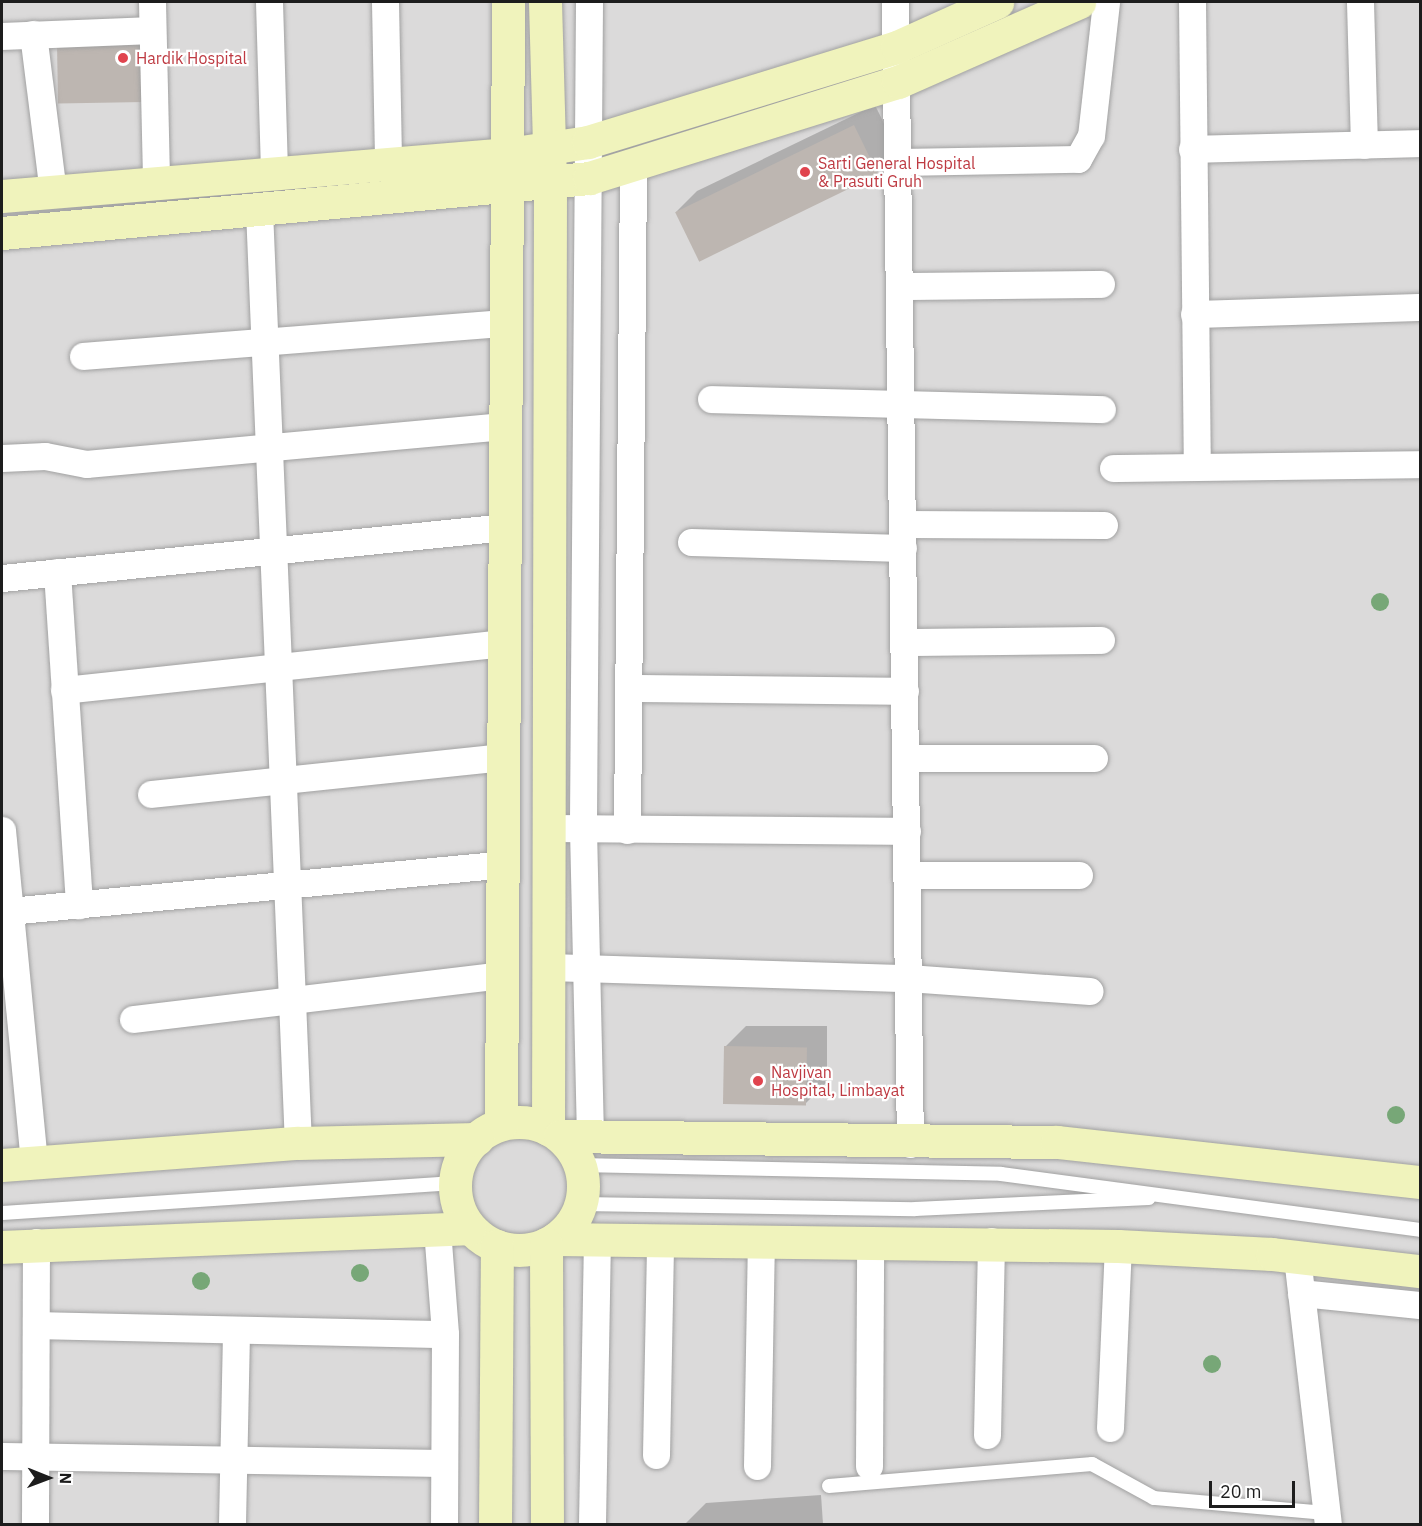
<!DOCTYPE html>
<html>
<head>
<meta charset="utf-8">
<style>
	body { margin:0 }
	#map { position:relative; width:1422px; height:1526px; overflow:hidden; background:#edeae4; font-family:"IBM Plex Sans",sans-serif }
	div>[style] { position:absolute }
	.residential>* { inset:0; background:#dbdada; transform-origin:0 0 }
	.shadow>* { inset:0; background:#0003 }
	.building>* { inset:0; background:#bdb6b1; transform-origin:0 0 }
	.roads { filter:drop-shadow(0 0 2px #a1a1a1) drop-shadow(0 0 2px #a1a1a1) }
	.lane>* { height:14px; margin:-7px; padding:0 7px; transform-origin:7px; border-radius:7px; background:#fff }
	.street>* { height:27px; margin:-13.5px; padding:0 13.5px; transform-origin:13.5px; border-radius:13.5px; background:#fff }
	.secondary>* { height:33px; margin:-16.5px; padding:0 16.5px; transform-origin:16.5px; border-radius:16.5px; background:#f0f3bc }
	.secondary>.ring { margin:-16.5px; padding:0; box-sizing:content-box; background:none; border:33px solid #f0f3bc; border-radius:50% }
	.trees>* { width:18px; height:18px; margin:-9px; border-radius:50%; background:#77a777 }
	.dots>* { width:16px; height:16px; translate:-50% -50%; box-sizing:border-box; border:3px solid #fff; border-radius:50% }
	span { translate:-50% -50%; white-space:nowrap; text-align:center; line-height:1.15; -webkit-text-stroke:4.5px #fff; paint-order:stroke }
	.health-label { font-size:16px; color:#be3a42 }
	.left { translate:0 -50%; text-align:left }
	.frame { position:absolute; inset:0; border:3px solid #1d1d1d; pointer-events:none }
	.north { position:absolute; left:18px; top:1448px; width:60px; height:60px; -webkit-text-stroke:4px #fff; paint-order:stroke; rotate:91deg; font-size:16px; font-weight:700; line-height:24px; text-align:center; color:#1d1d1d }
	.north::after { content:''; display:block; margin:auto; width:21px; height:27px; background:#1d1d1d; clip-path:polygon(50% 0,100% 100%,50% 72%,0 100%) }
	.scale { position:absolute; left:1209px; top:1481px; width:86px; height:27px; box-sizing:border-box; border:3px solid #1d1d1d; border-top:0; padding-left:8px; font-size:18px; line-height:21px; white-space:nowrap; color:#1d1d1d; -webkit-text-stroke:4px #fff; paint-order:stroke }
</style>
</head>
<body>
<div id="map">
	<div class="residential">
		<div style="left:2px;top:2px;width:1418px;height:1522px"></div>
	</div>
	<div class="shadow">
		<div style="clip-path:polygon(875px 105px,898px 152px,877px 173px,676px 212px,697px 191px)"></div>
		<div style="clip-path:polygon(746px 1026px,827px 1026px,827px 1082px,806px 1103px,725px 1047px)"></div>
		<div style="clip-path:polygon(821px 1495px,823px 1524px,685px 1524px,706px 1503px)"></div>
	</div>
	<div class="building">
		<div style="left:143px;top:43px;width:59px;height:86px;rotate:89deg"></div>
		<div style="left:854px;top:125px;width:55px;height:199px;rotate:64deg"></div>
		<div style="left:724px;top:1046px;width:83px;height:58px;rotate:1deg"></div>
	</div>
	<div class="roads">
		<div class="lane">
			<div style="left:579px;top:1165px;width:422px;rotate:1.2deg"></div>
			<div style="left:1001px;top:1174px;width:423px;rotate:7.6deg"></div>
			<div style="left:581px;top:1204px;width:334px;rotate:0.9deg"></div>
			<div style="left:915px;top:1209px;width:234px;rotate:-2.7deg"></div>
			<div style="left:2px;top:1213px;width:454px;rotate:-3.8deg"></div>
			<div style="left:829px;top:1486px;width:264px;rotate:-4.8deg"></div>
			<div style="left:1092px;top:1464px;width:71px;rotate:28.7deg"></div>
			<div style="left:1154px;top:1498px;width:174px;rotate:5deg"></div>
		</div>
		<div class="street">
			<div style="left:152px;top:2px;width:181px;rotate:88.7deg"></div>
			<div style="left:269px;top:2px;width:171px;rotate:88.3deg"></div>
			<div style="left:385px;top:2px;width:162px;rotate:88.9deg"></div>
			<div style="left:589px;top:2px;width:827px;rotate:90.42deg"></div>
			<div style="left:583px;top:829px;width:307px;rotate:88.7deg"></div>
			<div style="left:895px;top:2px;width:1142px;rotate:89.25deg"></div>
			<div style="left:1192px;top:2px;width:465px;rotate:89.4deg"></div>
			<div style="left:1360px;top:2px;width:143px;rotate:88.4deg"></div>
			<div style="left:33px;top:34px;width:159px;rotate:82.8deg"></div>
			<div style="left:2px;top:36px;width:150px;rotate:-2.3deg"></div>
			<div style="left:1192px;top:149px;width:228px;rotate:-1.5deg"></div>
			<div style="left:899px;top:162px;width:179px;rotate:-1deg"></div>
			<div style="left:1078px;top:159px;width:26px;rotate:-61deg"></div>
			<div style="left:1091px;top:136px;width:135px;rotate:-83.6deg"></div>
			<div style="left:259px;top:210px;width:934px;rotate:87.61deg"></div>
			<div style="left:900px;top:286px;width:201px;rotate:-0.6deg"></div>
			<div style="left:1194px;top:314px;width:226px;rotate:-1.8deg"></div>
			<div style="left:83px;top:356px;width:425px;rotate:-4.5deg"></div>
			<div style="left:711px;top:399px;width:391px;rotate:1.5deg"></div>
			<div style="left:2px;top:458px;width:43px;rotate:-2.7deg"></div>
			<div style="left:45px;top:456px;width:42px;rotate:11deg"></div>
			<div style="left:86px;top:464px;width:422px;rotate:-5.2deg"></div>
			<div style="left:1113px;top:468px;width:307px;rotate:-0.7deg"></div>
			<div style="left:903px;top:524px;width:201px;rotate:0.3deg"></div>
			<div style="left:691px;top:542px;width:212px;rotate:1.6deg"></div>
			<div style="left:57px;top:572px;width:334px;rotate:86.2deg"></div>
			<div style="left:2px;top:578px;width:507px;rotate:-5.78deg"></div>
			<div style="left:904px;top:642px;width:197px;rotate:-0.6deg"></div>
			<div style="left:629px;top:688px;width:276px;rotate:0.6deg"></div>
			<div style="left:64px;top:690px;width:443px;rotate:-6.1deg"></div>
			<div style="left:905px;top:758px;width:189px"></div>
			<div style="left:151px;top:794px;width:355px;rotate:-6deg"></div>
			<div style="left:566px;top:828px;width:341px;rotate:0.5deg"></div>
			<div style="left:2px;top:830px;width:334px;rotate:84.5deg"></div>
			<div style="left:627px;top:830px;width:662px;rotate:-89.48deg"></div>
			<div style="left:907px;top:875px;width:172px"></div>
			<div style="left:9px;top:911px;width:496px;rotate:-5.4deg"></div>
			<div style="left:549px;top:967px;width:359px;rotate:1.8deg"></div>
			<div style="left:908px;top:978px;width:182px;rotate:4.1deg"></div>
			<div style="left:133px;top:1019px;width:372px;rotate:-6.8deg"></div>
			<div style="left:437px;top:1229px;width:105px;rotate:85.6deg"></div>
			<div style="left:445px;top:1334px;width:190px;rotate:90.3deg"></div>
			<div style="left:1297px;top:1257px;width:269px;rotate:83.4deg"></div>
			<div style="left:1301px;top:1293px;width:120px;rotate:5.8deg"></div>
			<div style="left:36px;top:1325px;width:409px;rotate:1.3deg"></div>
			<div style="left:1110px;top:1428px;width:182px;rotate:-87.5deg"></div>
			<div style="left:987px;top:1435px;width:194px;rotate:-88.8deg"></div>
			<div style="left:656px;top:1455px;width:215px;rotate:-88.9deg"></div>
			<div style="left:2px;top:1456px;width:442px;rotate:0.9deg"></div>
			<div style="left:757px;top:1466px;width:224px;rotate:-89deg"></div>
			<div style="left:869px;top:1466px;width:225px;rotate:-89.7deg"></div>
			<div style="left:35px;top:1524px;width:282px;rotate:-89.8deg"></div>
			<div style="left:232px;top:1524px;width:194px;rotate:-88.8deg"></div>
			<div style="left:592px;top:1524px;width:284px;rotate:-89deg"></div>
		</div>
		<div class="secondary">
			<div style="left:545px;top:2px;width:182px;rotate:88.4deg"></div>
			<div style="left:550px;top:184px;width:945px;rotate:90.12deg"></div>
			<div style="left:2px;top:196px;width:508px;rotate:-4.74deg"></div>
			<div style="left:508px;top:154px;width:81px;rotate:-8.5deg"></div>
			<div style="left:588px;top:142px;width:323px;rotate:-17.1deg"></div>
			<div style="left:897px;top:47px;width:110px;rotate:-24.2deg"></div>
			<div style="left:2px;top:233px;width:590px;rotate:-5.35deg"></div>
			<div style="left:589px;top:178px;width:324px;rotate:-17.3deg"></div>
			<div style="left:898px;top:82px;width:198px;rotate:-23.8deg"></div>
			<div class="ring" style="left:455px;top:1122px;width:95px;height:95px"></div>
			<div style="left:501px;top:1124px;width:1122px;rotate:-89.64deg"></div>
			<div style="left:560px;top:1136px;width:497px;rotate:0.7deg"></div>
			<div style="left:1057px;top:1142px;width:365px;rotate:6.3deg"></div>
			<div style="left:2px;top:1165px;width:297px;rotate:-4.3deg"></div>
			<div style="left:298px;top:1143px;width:179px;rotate:-1.3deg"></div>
			<div style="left:555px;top:1239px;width:563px;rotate:0.71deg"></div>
			<div style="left:1118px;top:1246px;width:154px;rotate:3deg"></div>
			<div style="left:1272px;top:1254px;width:149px;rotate:6.6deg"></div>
			<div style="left:546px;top:1244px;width:280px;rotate:89.8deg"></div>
			<div style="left:2px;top:1247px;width:468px;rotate:-2.3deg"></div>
			<div style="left:495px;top:1524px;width:278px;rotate:-89.6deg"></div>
		</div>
	</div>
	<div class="trees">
		<div style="left:1380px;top:602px"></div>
		<div style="left:1396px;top:1115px"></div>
		<div style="left:360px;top:1273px"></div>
		<div style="left:201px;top:1281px"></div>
		<div style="left:1212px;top:1364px"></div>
	</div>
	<div class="dots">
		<div style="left:123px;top:58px;background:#e0444e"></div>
		<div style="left:805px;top:172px;background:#e0444e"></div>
		<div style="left:758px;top:1081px;background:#e0444e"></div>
	</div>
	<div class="health-label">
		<span class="left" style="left:136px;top:58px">Hardik Hospital</span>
		<span class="left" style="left:818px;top:172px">Sarti General Hospital<br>&amp; Prasuti Gruh</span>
		<span class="left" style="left:771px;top:1081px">Navjivan<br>Hospital, Limbayat</span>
	</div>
	<div class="frame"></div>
	<div class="north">N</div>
	<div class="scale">20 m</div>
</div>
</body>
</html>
